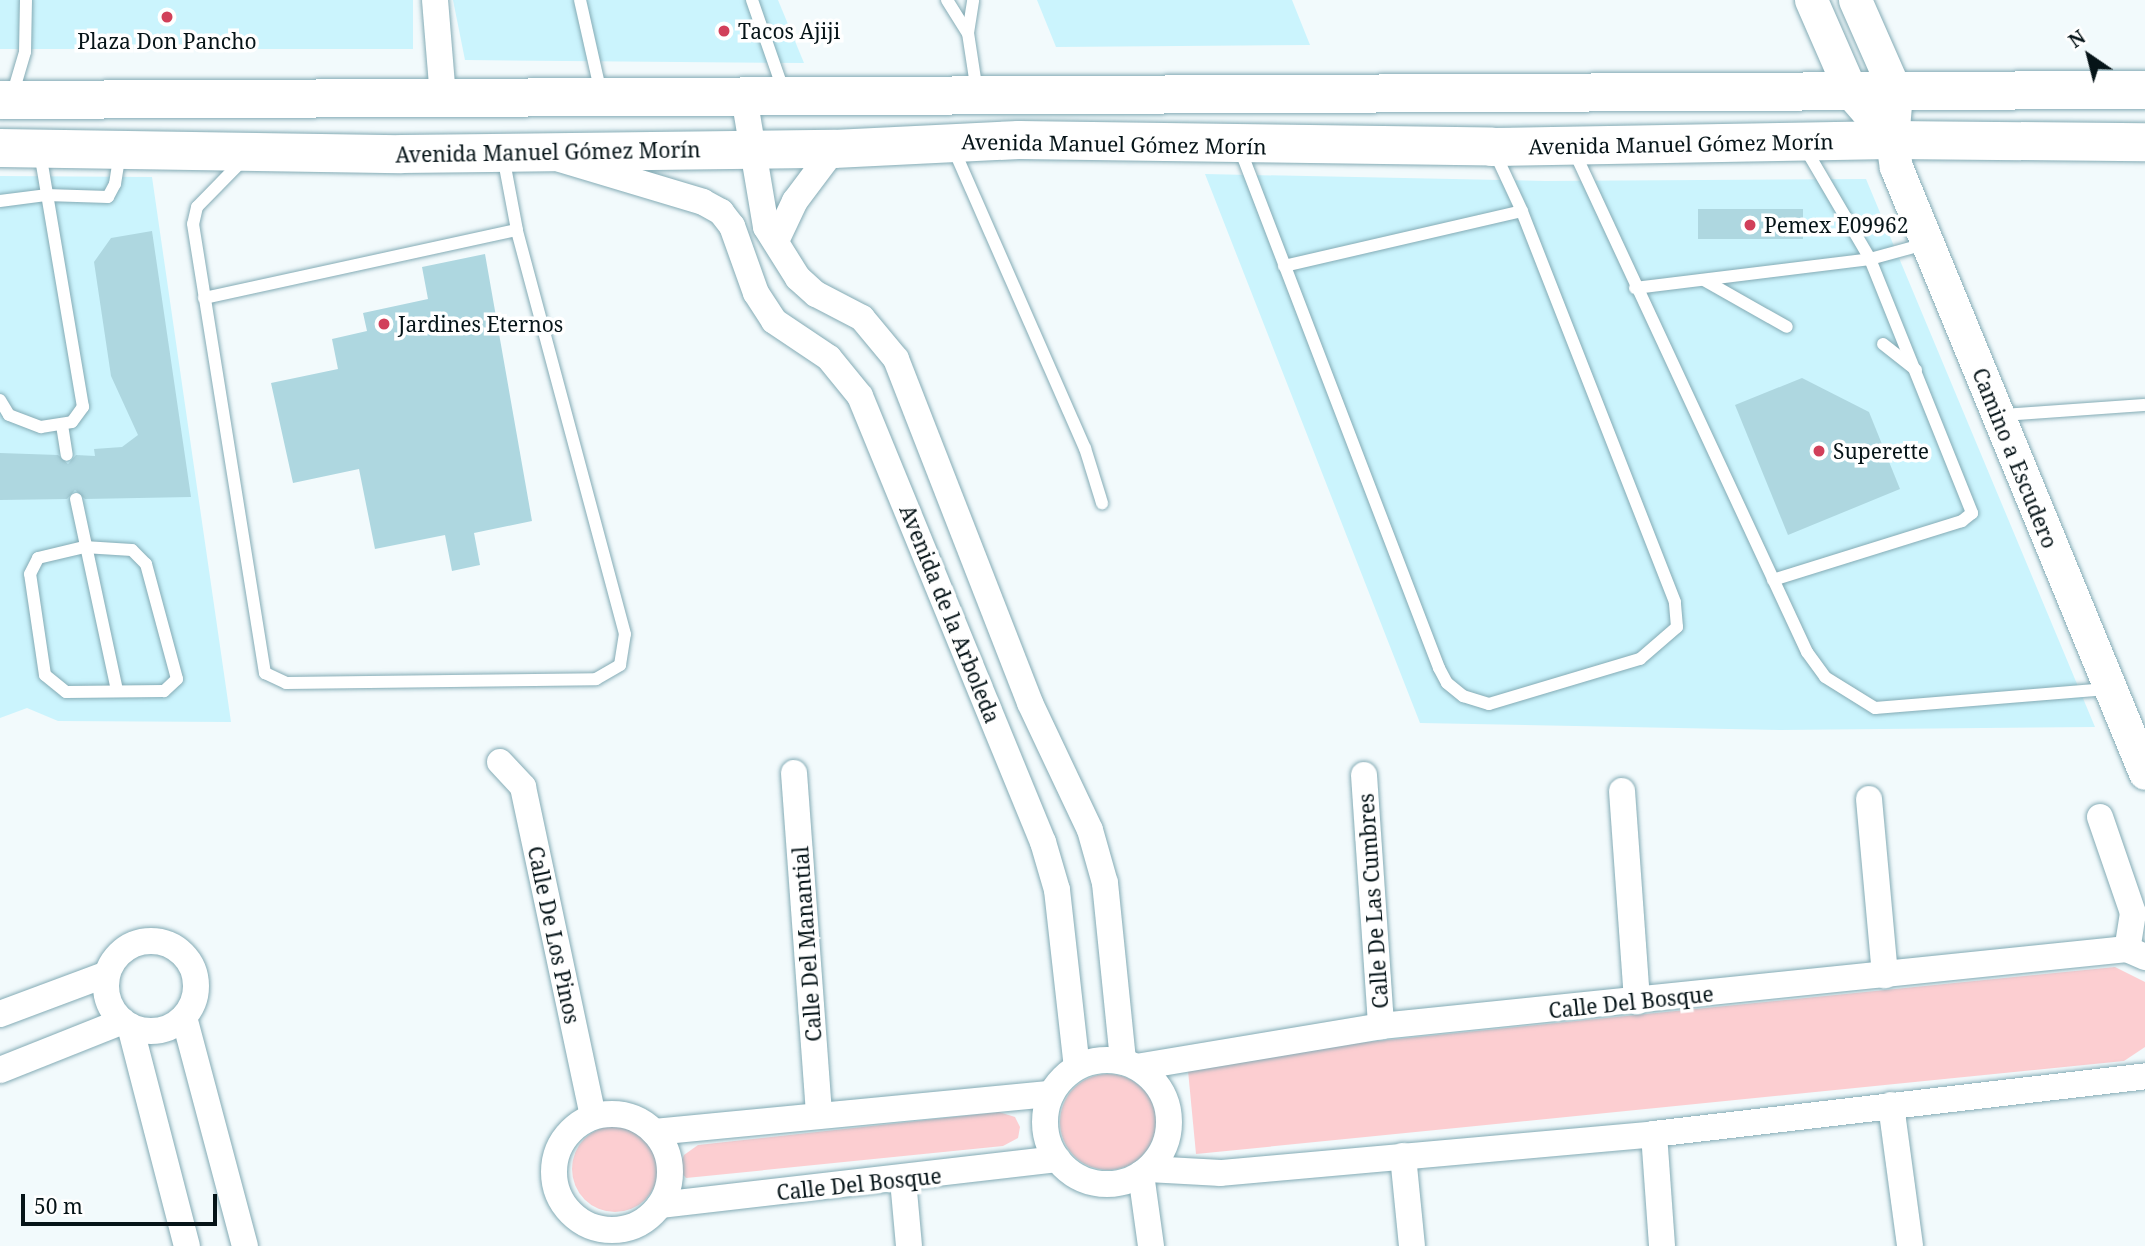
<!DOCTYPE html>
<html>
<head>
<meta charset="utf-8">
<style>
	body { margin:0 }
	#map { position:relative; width:2145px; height:1246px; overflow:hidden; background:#f2fafc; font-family:"Noto Serif",serif }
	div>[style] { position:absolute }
	.built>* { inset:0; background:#cbf4fd; transform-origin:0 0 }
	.green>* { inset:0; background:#fcced1 }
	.round { border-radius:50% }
	.building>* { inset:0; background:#aed7e0; transform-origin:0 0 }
	.roads { filter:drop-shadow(0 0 2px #84abb5) drop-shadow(0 0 2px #84abb5) }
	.service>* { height:12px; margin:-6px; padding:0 6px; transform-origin:6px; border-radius:6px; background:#fff }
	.minor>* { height:26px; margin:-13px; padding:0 13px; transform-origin:13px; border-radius:13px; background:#fff }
	.minor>.ring { margin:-13px; padding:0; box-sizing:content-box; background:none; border:26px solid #fff; border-radius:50% }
	.tertiary>* { height:33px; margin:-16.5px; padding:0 16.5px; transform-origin:16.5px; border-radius:16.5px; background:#fff }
	.primary>* { height:38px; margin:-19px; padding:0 19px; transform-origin:19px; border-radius:19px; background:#fff }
	.dots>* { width:19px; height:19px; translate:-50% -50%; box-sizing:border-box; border:4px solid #fff; border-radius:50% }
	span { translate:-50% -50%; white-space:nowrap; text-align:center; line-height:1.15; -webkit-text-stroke:7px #fff; paint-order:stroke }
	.poi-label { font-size:21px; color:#061418 }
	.left { translate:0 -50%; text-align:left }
	.street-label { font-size:21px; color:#061418 }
	.north { position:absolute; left:2054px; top:21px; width:70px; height:70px; -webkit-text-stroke:5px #fff; paint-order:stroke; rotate:325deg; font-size:19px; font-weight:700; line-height:28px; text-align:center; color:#061418 }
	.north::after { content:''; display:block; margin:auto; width:24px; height:32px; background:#061418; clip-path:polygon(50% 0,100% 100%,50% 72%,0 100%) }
	.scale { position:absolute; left:21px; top:1194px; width:196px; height:32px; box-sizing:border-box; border:4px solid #061418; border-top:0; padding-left:9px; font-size:21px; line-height:24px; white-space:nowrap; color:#061418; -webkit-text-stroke:5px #fff; paint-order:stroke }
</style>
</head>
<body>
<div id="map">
	<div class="built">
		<div style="left:0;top:0;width:413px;height:49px"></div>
		<div style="clip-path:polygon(453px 0,778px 0,804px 63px,465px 60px)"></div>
		<div style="clip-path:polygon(1037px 0,1292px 0,1310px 45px,1056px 47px)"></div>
		<div style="clip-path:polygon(1205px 174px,1545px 181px,1866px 179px,2095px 727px,1780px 730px,1420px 723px)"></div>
		<div style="clip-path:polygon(0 176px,152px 177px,231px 722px,58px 721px,27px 708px,0 718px)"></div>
	</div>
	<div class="green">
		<div style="clip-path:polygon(2115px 967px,2145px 982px,2145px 1047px,2124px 1061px,1196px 1154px,1187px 1060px)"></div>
		<div class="round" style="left:1060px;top:1074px;width:96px;height:96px"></div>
		<div style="clip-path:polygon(999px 1112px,1015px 1117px,1020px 1127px,1018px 1138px,1003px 1146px,686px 1178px,678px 1169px,684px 1155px,698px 1145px)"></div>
		<div class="round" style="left:572px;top:1126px;width:86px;height:86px"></div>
	</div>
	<div class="building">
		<div style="left:1803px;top:209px;width:30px;height:105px;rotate:90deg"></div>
		<div style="clip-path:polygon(152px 231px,191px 497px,85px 499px,75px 490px,67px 499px,0 500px,0 453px,58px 455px,68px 464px,76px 455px,95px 456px,94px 449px,122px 447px,138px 435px,111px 376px,94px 262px,111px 238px)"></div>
		<div style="clip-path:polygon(485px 254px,532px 521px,474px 533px,480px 565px,452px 571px,445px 535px,375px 549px,359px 469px,293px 483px,271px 383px,338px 369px,332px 339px,367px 331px,363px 313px,428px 299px,422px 267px)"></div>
		<div style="clip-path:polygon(1802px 378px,1869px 412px,1900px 489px,1788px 535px,1735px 405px)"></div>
	</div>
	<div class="roads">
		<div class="service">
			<div style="left:580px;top:0;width:95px;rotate:77.3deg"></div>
			<div style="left:752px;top:0;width:97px;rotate:70.8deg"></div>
			<div style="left:947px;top:0;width:39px;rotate:58deg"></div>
			<div style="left:968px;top:33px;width:60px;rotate:81.3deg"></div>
			<div style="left:968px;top:33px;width:33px;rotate:-81deg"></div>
			<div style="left:12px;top:96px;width:46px;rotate:-73.5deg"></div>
			<div style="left:25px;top:52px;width:52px;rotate:-88.9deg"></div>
			<div style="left:1805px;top:148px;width:129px;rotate:59.6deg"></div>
			<div style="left:1870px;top:259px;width:57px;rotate:-15.3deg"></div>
			<div style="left:1240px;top:149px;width:556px;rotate:69.02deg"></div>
			<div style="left:1439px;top:668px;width:17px;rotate:62deg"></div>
			<div style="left:1447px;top:683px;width:21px;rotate:39deg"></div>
			<div style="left:1463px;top:696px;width:27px;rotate:17deg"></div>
			<div style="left:1489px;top:704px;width:158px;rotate:-16.6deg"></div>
			<div style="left:1640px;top:659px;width:49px;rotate:-40.9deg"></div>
			<div style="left:1677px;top:627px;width:25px;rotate:-95deg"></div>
			<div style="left:1675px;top:602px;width:420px;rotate:-111.4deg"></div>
			<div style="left:1522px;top:211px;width:64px;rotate:-115deg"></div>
			<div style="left:1573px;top:149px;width:555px;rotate:65.05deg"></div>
			<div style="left:1807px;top:652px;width:31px;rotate:54deg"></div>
			<div style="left:1825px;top:677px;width:59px;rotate:31.8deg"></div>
			<div style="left:1875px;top:708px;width:233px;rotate:-4.7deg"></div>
			<div style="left:954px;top:150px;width:326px;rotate:66.3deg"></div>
			<div style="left:1085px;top:448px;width:58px;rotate:72.8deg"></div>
			<div style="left:244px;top:159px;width:67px;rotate:134.4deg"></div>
			<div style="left:197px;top:207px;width:17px;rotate:103deg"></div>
			<div style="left:193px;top:224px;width:455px;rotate:80.9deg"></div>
			<div style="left:265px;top:673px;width:23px;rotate:25deg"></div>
			<div style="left:286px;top:683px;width:310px;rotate:-0.7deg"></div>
			<div style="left:596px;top:679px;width:28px;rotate:-30deg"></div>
			<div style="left:620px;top:665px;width:31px;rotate:-81deg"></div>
			<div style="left:625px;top:634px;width:418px;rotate:-105deg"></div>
			<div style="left:517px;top:230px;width:75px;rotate:-100.7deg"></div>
			<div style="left:0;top:201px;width:46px;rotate:-7.4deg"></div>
			<div style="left:46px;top:195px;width:62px;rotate:1.8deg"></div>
			<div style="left:108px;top:197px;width:15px;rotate:-62deg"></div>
			<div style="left:115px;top:184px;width:30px;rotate:-81deg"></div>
			<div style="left:1284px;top:266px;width:244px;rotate:-13deg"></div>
			<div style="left:1704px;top:280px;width:95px;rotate:29.5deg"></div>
			<div style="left:1635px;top:288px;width:237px;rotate:-7deg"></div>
			<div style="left:1870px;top:259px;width:274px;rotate:68.1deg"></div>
			<div style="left:1972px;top:513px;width:13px;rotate:141deg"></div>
			<div style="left:1962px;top:521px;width:198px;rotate:162.7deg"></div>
			<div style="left:204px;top:298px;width:320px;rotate:-12.3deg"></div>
			<div style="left:1883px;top:344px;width:42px;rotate:38.2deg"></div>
			<div style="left:0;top:400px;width:17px;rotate:59deg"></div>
			<div style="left:9px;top:415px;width:34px;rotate:21deg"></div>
			<div style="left:41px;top:427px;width:31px;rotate:-9deg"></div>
			<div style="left:72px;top:422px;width:19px;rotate:-54deg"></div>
			<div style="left:83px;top:407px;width:258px;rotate:-99.6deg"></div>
			<div style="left:2002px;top:415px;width:143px;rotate:-4deg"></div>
			<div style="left:62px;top:425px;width:30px;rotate:81deg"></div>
			<div style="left:76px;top:499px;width:195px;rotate:77.9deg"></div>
			<div style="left:84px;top:547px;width:48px;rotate:3.6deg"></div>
			<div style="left:132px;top:550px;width:20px;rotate:45deg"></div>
			<div style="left:146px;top:564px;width:119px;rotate:74.9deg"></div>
			<div style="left:177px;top:679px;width:18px;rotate:137deg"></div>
			<div style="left:164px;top:691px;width:98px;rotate:179.4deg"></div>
			<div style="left:66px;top:692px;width:27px;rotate:-141deg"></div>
			<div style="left:45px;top:675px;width:102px;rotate:-98.4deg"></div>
			<div style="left:30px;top:574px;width:18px;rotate:-63deg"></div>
			<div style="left:38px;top:558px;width:47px;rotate:-13.4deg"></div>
		</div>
		<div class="minor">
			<div style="left:435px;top:0;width:97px;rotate:85.3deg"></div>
			<div style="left:744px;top:97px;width:132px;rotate:80.4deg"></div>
			<div style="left:766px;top:227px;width:60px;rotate:57.9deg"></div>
			<div style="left:798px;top:278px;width:24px;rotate:42deg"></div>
			<div style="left:816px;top:294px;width:52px;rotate:27.6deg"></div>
			<div style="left:862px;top:318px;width:53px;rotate:50.3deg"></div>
			<div style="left:896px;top:359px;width:369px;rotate:68.7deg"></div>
			<div style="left:1030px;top:703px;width:140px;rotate:64.7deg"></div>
			<div style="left:1090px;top:830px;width:55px;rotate:74.2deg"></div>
			<div style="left:1105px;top:883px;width:179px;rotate:84.2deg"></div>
			<div style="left:560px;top:159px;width:149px;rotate:16.7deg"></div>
			<div style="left:703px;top:202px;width:21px;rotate:29deg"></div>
			<div style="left:721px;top:212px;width:18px;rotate:52deg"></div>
			<div style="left:732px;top:226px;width:71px;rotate:70.3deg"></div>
			<div style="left:756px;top:293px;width:33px;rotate:57deg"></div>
			<div style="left:774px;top:321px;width:66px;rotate:33.9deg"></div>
			<div style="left:829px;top:358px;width:49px;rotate:50.8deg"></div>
			<div style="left:860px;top:396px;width:482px;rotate:67.7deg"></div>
			<div style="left:1043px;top:842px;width:50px;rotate:73.7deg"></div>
			<div style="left:1057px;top:890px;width:178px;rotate:83.6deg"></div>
			<div style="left:777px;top:239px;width:42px;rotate:-64.7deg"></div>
			<div style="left:795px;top:201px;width:65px;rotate:-53.1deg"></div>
			<div style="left:500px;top:762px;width:34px;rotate:47deg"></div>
			<div style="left:523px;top:787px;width:337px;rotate:78deg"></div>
			<div style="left:794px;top:773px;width:343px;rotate:85.8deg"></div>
			<div style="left:1364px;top:775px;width:252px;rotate:86.1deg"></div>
			<div style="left:1622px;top:791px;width:211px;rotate:85.9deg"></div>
			<div style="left:1869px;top:799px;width:177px;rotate:84.8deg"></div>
			<div style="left:2100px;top:817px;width:102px;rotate:71deg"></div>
			<div style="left:2133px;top:913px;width:36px;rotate:99deg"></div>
			<div class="ring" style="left:106px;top:941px;width:64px;height:64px"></div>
			<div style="left:0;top:1014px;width:114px;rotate:-20.5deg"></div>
			<div style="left:184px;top:1017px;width:237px;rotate:75.1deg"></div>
			<div style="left:130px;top:1026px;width:227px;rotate:75.5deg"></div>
			<div class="ring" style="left:1045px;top:1060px;width:98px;height:98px"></div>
			<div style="left:1137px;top:1067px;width:247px;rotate:-9.5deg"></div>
			<div style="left:1381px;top:1026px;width:750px;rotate:-5.89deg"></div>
			<div style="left:2127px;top:949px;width:20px;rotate:24deg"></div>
			<div style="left:0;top:1070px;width:132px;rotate:-21.7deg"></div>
			<div style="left:1891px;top:1105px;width:142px;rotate:82.3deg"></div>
			<div class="ring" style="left:554px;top:1114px;width:90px;height:90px"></div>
			<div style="left:654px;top:1132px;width:399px;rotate:-5.5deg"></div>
			<div style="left:1654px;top:1134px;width:112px;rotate:85.9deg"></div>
			<div style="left:1403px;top:1156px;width:90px;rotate:84.3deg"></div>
			<div style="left:1148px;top:1169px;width:73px;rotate:3.1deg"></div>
			<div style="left:1221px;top:1173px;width:435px;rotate:-5.1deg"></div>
			<div style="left:1654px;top:1134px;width:494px;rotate:-6.7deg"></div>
			<div style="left:1141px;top:1174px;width:73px;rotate:82.1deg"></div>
			<div style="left:903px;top:1180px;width:66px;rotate:84.8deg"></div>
			<div style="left:660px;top:1205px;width:400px;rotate:-6.6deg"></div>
		</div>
		<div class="tertiary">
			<div style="left:1811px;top:0;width:103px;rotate:66.4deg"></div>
			<div style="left:1852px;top:94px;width:61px;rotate:49deg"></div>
			<div style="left:1855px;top:0;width:102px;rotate:66.2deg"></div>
			<div style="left:1896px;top:93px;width:47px;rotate:94.9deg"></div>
			<div style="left:1892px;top:140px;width:27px;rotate:82deg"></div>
			<div style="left:1896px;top:167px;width:655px;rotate:67.66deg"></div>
		</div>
		<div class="primary">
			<div style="left:0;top:100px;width:2145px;rotate:-0.27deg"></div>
			<div style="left:0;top:148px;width:401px;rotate:0.9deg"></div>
			<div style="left:401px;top:154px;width:433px;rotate:-0.7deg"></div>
			<div style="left:834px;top:149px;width:185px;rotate:-2.8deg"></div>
			<div style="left:1019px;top:140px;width:473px;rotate:0.8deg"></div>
			<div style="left:1492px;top:147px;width:400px;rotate:-1deg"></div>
			<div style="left:1892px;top:140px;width:253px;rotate:0.5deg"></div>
		</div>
	</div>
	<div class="dots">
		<div style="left:167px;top:17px;background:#d1405a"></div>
		<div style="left:724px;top:31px;background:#d1405a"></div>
		<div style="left:1750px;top:225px;background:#d1405a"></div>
		<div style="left:384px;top:324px;background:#d1405a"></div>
		<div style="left:1819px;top:451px;background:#d1405a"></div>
	</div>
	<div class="poi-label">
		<span class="left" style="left:738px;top:31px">Tacos Ajiji</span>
		<span style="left:167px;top:41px">Plaza Don Pancho</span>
		<span class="left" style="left:1764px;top:225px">Pemex E09962</span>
		<span class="left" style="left:398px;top:324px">Jardines Eternos</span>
		<span class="left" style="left:1833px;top:451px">Superette</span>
	</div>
	<div class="street-label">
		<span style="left:1114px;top:144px;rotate:1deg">Avenida Manuel Gómez Morín</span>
		<span style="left:1681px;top:144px;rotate:-1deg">Avenida Manuel Gómez Morín</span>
		<span style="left:548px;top:152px;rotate:-1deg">Avenida Manuel Gómez Morín</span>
		<span style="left:2015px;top:458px;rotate:68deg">Camino a Escudero</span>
		<span style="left:950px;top:614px;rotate:68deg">Avenida de la Arboleda</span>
		<span style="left:1373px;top:901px;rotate:-94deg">Calle De Las Cumbres</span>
		<span style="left:554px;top:935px;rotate:78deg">Calle De Los Pinos</span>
		<span style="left:807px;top:944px;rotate:-94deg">Calle Del Manantial</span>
		<span style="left:1631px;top:1002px;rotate:-6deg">Calle Del Bosque</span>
		<span style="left:859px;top:1184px;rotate:-6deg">Calle Del Bosque</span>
	</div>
	<div class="north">N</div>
	<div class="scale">50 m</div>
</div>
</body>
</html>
